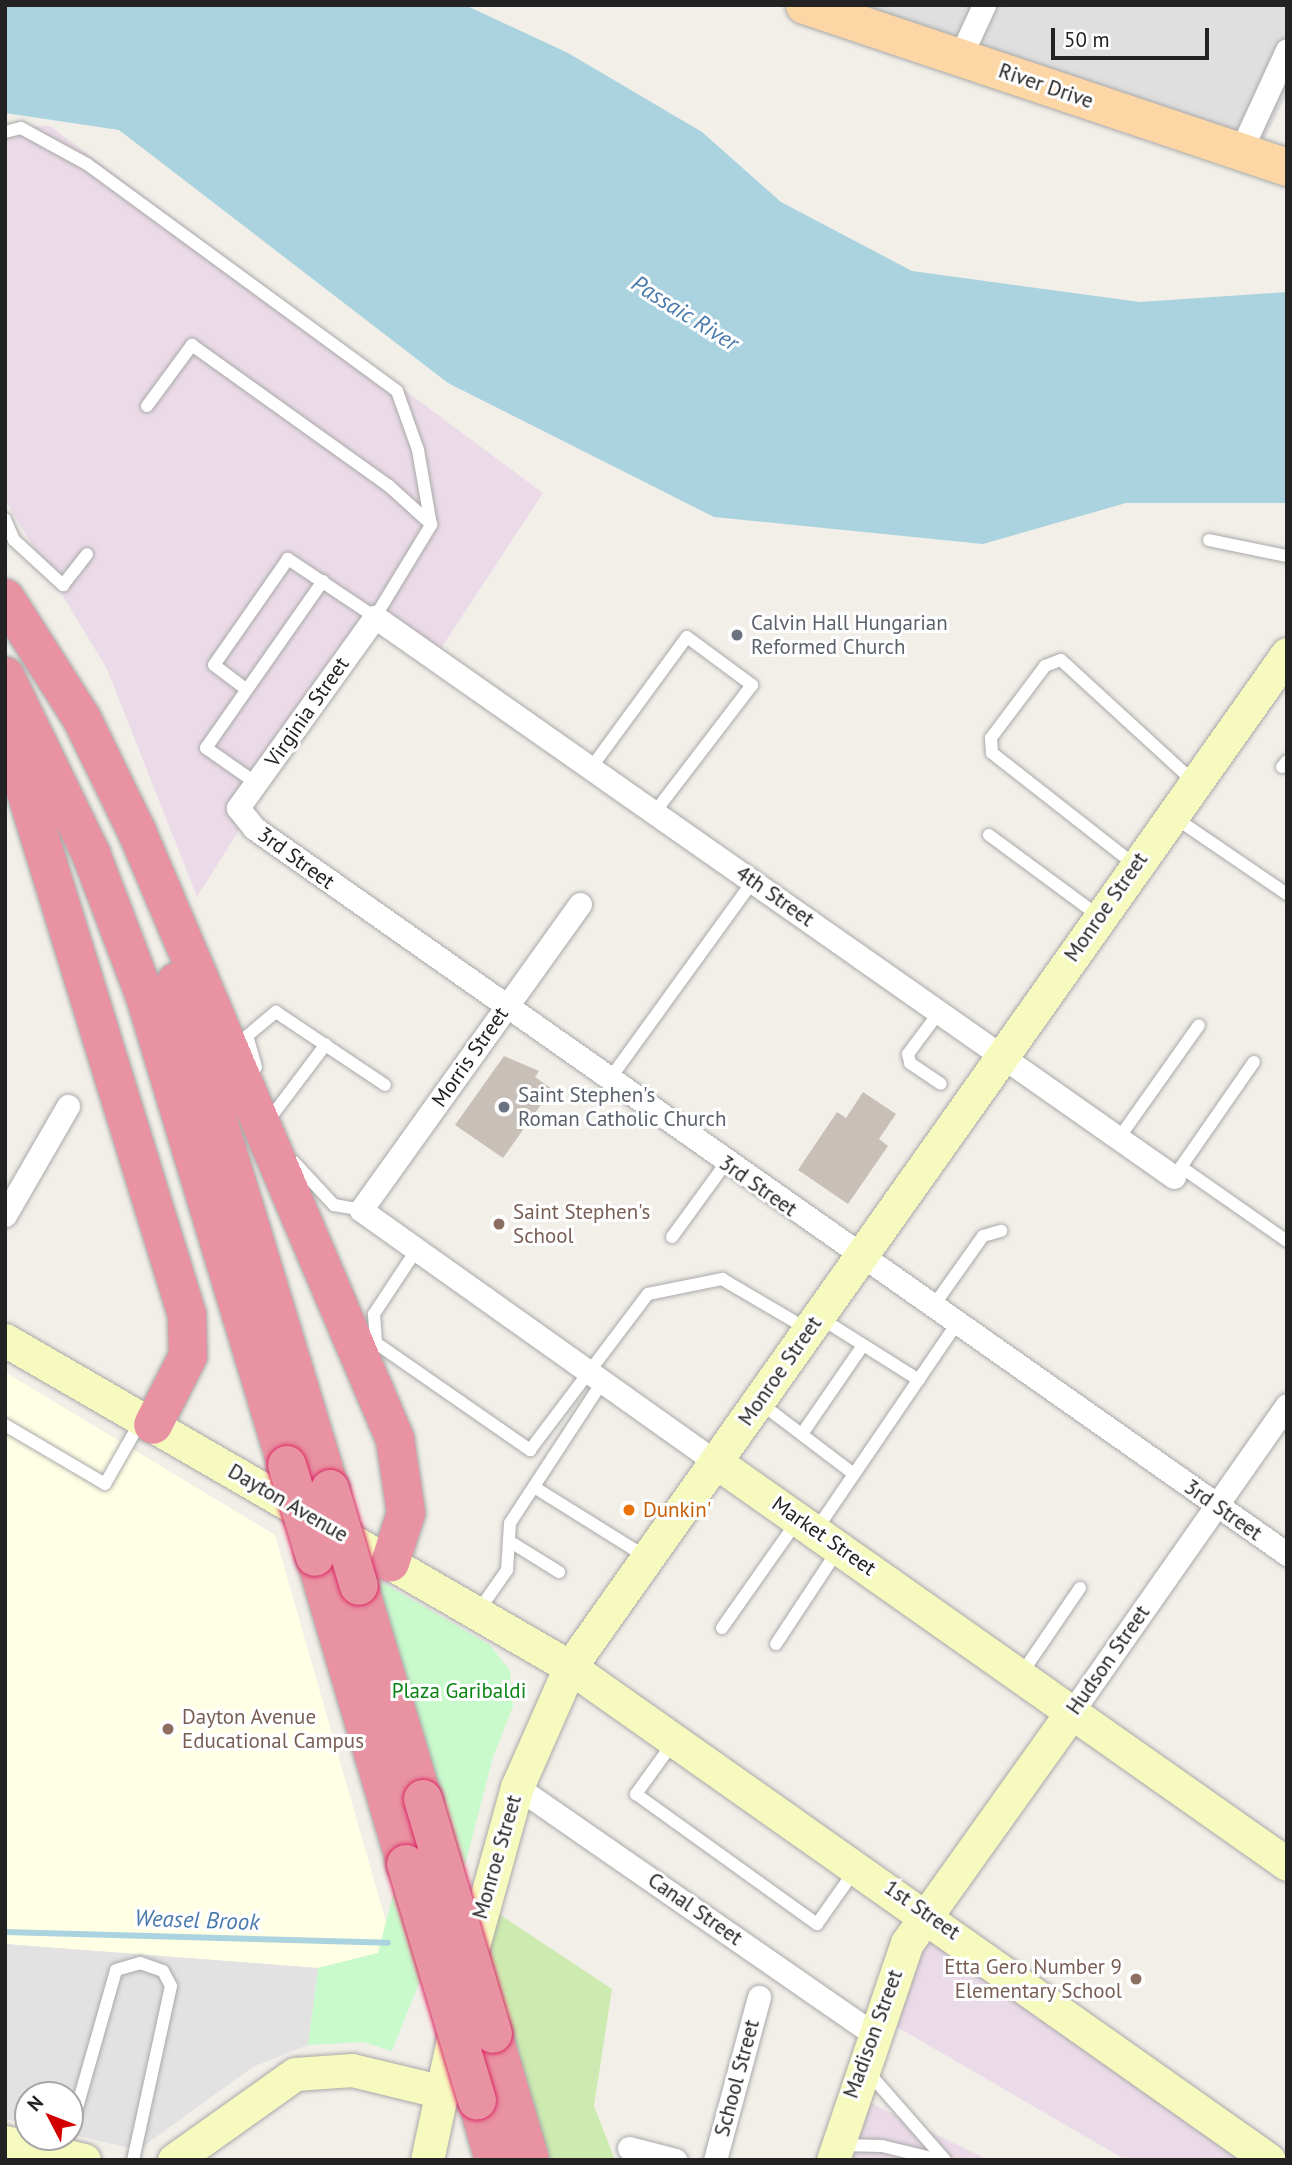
<!DOCTYPE html>
<html>
<head>
<meta charset="utf-8">
<style>
	body { margin:0 }
	#map { position:relative; width:1292px; height:2165px; overflow:hidden; background:#f2efe9; font-family:"PT Sans",sans-serif }
	div>[style] { position:absolute }
	.residential>* { inset:0; background:#e0dfdf }
	.industrial>* { inset:0; background:#ebdbe8 }
	.education>* { inset:0; background:#ffffe5 }
	.grass>* { inset:0; background:#cdebb0 }
	.park>* { inset:0; background:#c8facc }
	.parking>* { inset:0; background:#e2e2e2 }
	.water>* { inset:0; background:#aad3df }
	.stream>* { height:6px; margin:-3px; padding:0 3px; transform-origin:3px; border-radius:3px; background:#aad3df }
	.building>* { inset:0; background:#c7bfb8 }
	.roads { filter:drop-shadow(0 0 2px #a9a9a9) drop-shadow(0 0 2px #a9a9a9) }
	.lane>* { height:12px; margin:-6px; padding:0 6px; transform-origin:6px; border-radius:6px; background:#fff }
	.street>* { height:23px; margin:-11.5px; padding:0 11.5px; transform-origin:11.5px; border-radius:11.5px; background:#fff }
	.secondary>* { height:33px; margin:-16.5px; padding:0 16.5px; transform-origin:16.5px; border-radius:16.5px; background:#f7fabf }
	.primary>* { height:37px; margin:-18.5px; padding:0 18.5px; transform-origin:18.5px; border-radius:18.5px; background:#fcd6a4 }
	.highway>* { height:38px; margin:-19px; padding:0 19px; transform-origin:19px; border-radius:19px; background:#e892a2 }
	.bridges { filter:drop-shadow(0 0 2px #dc2a67) drop-shadow(0 0 2px #dc2a67) }
	.highway-bridge>* { height:38px; margin:-19px; padding:0 19px; transform-origin:19px; border-radius:19px; background:#e892a2 }
	.dots>* { width:19px; height:19px; translate:-50% -50%; box-sizing:border-box; border:4px solid #fff; border-radius:50% }
	span { translate:-50% -50%; white-space:nowrap; text-align:center; line-height:1.15; -webkit-text-stroke:6px #fff; paint-order:stroke }
	.street-label { font-size:21px; color:#222 }
	.worship-label { font-size:21px; color:#5b616d }
	.left { translate:0 -50%; text-align:left }
	.education-label { font-size:21px; color:#785e54 }
	.right { translate:-100% -50%; text-align:right }
	.food-label { font-size:21px; color:#c56008 }
	.park-label { font-size:21px; color:#0c8416 }
	.water-label { font-size:23px; color:#4a7aab; font-style:italic }
	.frame { position:absolute; inset:0; border:7px solid #222; pointer-events:none }
	.north { position:absolute; left:14px; top:2081px; width:70px; height:70px; box-sizing:border-box; background:#fff; border:2px solid #a7a7a7; border-radius:50%; rotate:312deg; font-size:19px; font-weight:700; line-height:28px; text-align:center; color:#222 }
	.north::after { content:''; display:block; margin:auto; width:24px; height:32px; background:#d40000; clip-path:polygon(50% 0,100% 100%,50% 72%,0 100%) }
	.scale { position:absolute; left:1051px; top:28px; width:158px; height:32px; box-sizing:border-box; border:4px solid #222; border-top:0; padding-left:9px; font-size:21px; line-height:24px; white-space:nowrap; color:#222; -webkit-text-stroke:5px #fff; paint-order:stroke }
</style>
</head>
<body>
<div id="map">
	<div class="residential">
		<div style="clip-path:polygon(848px 5px,1287px 5px,1287px 94px,1264px 140px)"></div>
	</div>
	<div class="industrial">
		<div style="clip-path:polygon(50px 126px,543px 493px,436px 656px,376px 613px,197px 897px,107px 669px,5px 500px,5px 127px)"></div>
		<div style="clip-path:polygon(927px 1909px,1283px 2160px,1126px 2160px,878px 2016px)"></div>
		<div style="clip-path:polygon(852px 2094px,989px 2160px,848px 2160px)"></div>
	</div>
	<div class="education">
		<div style="clip-path:polygon(5px 1372px,275px 1535px,386px 1922px,378px 1953px,318px 1968px,5px 1944px)"></div>
	</div>
	<div class="grass">
		<div style="clip-path:polygon(499px 1914px,612px 1989px,594px 2106px,615px 2160px,550px 2160px,488px 1955px)"></div>
	</div>
	<div class="park">
		<div style="clip-path:polygon(371px 1576px,490px 1645px,510px 1671px,513px 1706px,493px 1757px,463px 1873px,392px 2051px,363px 2042px,308px 2045px,318px 1968px,378px 1953px,425px 1771px)"></div>
	</div>
	<div class="parking">
		<div style="clip-path:polygon(5px 1944px,318px 1968px,308px 2045px,253px 2067px,138px 2150px,70px 2134px,70px 2095px,28px 2095px,28px 2124px,5px 2119px)"></div>
	</div>
	<div class="water">
		<div style="clip-path:polygon(5px 5px,465px 5px,568px 53px,702px 132px,781px 202px,912px 271px,1140px 302px,1287px 292px,1287px 503px,1126px 503px,983px 544px,714px 517px,448px 383px,119px 130px,5px 113px)"></div>
	</div>
	<div class="stream">
		<div style="left:5px;top:1932px;width:383px;rotate:1.6deg"></div>
	</div>
	<div class="building">
		<div style="clip-path:polygon(504px 1056px,539px 1071px,535px 1077px,552px 1089px,503px 1158px,455px 1125px)"></div>
		<div style="clip-path:polygon(863px 1092px,896px 1114px,879px 1139px,888px 1146px,848px 1204px,798px 1170px,837px 1112px,846px 1118px)"></div>
	</div>
	<div class="roads">
		<div class="lane">
			<div style="left:5px;top:132px;width:16px;rotate:-14deg"></div>
			<div style="left:21px;top:128px;width:75px;rotate:28.6deg"></div>
			<div style="left:87px;top:164px;width:384px;rotate:36.2deg"></div>
			<div style="left:397px;top:391px;width:63px;rotate:70.4deg"></div>
			<div style="left:418px;top:450px;width:76px;rotate:80.2deg"></div>
			<div style="left:431px;top:525px;width:108px;rotate:121.3deg"></div>
			<div style="left:375px;top:617px;width:105px;rotate:-146.3deg"></div>
			<div style="left:288px;top:559px;width:129px;rotate:124.9deg"></div>
			<div style="left:214px;top:665px;width:41px;rotate:37.1deg"></div>
			<div style="left:147px;top:406px;width:76px;rotate:-53.6deg"></div>
			<div style="left:192px;top:345px;width:242px;rotate:35.6deg"></div>
			<div style="left:389px;top:486px;width:57px;rotate:42.1deg"></div>
			<div style="left:5px;top:519px;width:23px;rotate:67deg"></div>
			<div style="left:14px;top:540px;width:67px;rotate:42.6deg"></div>
			<div style="left:63px;top:585px;width:39px;rotate:-52deg"></div>
			<div style="left:1209px;top:540px;width:80px;rotate:11.6deg"></div>
			<div style="left:1282px;top:767px;width:8px;rotate:-50deg"></div>
			<div style="left:591px;top:768px;width:162px;rotate:-53.8deg"></div>
			<div style="left:687px;top:637px;width:81px;rotate:36.4deg"></div>
			<div style="left:752px;top:685px;width:160px;rotate:127.4deg"></div>
			<div style="left:256px;top:783px;width:61px;rotate:-145deg"></div>
			<div style="left:206px;top:748px;width:204px;rotate:-55deg"></div>
			<div style="left:1174px;top:817px;width:137px;rotate:34.3deg"></div>
			<div style="left:989px;top:835px;width:137px;rotate:36.4deg"></div>
			<div style="left:1135px;top:865px;width:182px;rotate:-141.9deg"></div>
			<div style="left:992px;top:753px;width:15px;rotate:-94deg"></div>
			<div style="left:991px;top:738px;width:90px;rotate:-53.1deg"></div>
			<div style="left:1045px;top:666px;width:17px;rotate:-21deg"></div>
			<div style="left:1061px;top:660px;width:180px;rotate:42.5deg"></div>
			<div style="left:940px;top:1011px;width:54px;rotate:126.7deg"></div>
			<div style="left:908px;top:1054px;width:9px;rotate:77deg"></div>
			<div style="left:910px;top:1063px;width:37px;rotate:34deg"></div>
			<div style="left:256px;top:1067px;width:32px;rotate:-106deg"></div>
			<div style="left:247px;top:1036px;width:38px;rotate:-40deg"></div>
			<div style="left:276px;top:1012px;width:131px;rotate:33.8deg"></div>
			<div style="left:609px;top:1080px;width:246px;rotate:-54.1deg"></div>
			<div style="left:274px;top:1113px;width:86px;rotate:-53deg"></div>
			<div style="left:1119px;top:1138px;width:138px;rotate:-54.7deg"></div>
			<div style="left:294px;top:1162px;width:59px;rotate:47.1deg"></div>
			<div style="left:334px;top:1205px;width:27px;rotate:10deg"></div>
			<div style="left:1181px;top:1167px;width:129px;rotate:34.9deg"></div>
			<div style="left:1174px;top:1177px;width:140px;rotate:-55.2deg"></div>
			<div style="left:672px;top:1237px;width:92px;rotate:-53.9deg"></div>
			<div style="left:417px;top:1249px;width:78px;rotate:123.5deg"></div>
			<div style="left:374px;top:1314px;width:29px;rotate:86deg"></div>
			<div style="left:376px;top:1343px;width:188px;rotate:34.8deg"></div>
			<div style="left:530px;top:1450px;width:196px;rotate:-52.9deg"></div>
			<div style="left:648px;top:1294px;width:76px;rotate:-11.5deg"></div>
			<div style="left:722px;top:1279px;width:101px;rotate:30.4deg"></div>
			<div style="left:932px;top:1308px;width:88px;rotate:-54.7deg"></div>
			<div style="left:983px;top:1236px;width:19px;rotate:-16deg"></div>
			<div style="left:819px;top:1317px;width:118px;rotate:32.2deg"></div>
			<div style="left:759px;top:1402px;width:119px;rotate:37.2deg"></div>
			<div style="left:5px;top:1425px;width:116px;rotate:30.5deg"></div>
			<div style="left:105px;top:1484px;width:73px;rotate:-60.3deg"></div>
			<div style="left:804px;top:1431px;width:104px;rotate:-55.5deg"></div>
			<div style="left:534px;top:1487px;width:132px;rotate:32deg"></div>
			<div style="left:816px;top:1530px;width:248px;rotate:-55.7deg"></div>
			<div style="left:509px;top:1541px;width:59px;rotate:31.8deg"></div>
			<div style="left:477px;top:1613px;width:52px;rotate:-55.1deg"></div>
			<div style="left:507px;top:1570px;width:47px;rotate:-86.3deg"></div>
			<div style="left:510px;top:1523px;width:170px;rotate:-56.8deg"></div>
			<div style="left:722px;top:1628px;width:132px;rotate:-54.9deg"></div>
			<div style="left:776px;top:1644px;width:113px;rotate:-56.6deg"></div>
			<div style="left:1022px;top:1673px;width:103px;rotate:-55.7deg"></div>
			<div style="left:675px;top:1740px;width:67px;rotate:125.8deg"></div>
			<div style="left:636px;top:1794px;width:223px;rotate:35.7deg"></div>
			<div style="left:817px;top:1924px;width:67px;rotate:-54.7deg"></div>
			<div style="left:868px;top:2072px;width:117px;rotate:48.8deg"></div>
			<div style="left:70px;top:2132px;width:168px;rotate:-74.1deg"></div>
			<div style="left:116px;top:1970px;width:25px;rotate:-16deg"></div>
			<div style="left:140px;top:1963px;width:24px;rotate:19deg"></div>
			<div style="left:163px;top:1971px;width:17px;rotate:62deg"></div>
			<div style="left:171px;top:1986px;width:178px;rotate:102.3deg"></div>
			<div style="left:841px;top:2145px;width:41px;rotate:1.4deg"></div>
			<div style="left:882px;top:2146px;width:60px;rotate:13.6deg"></div>
		</div>
		<div class="street">
			<div style="left:960px;top:57px;width:57px;rotate:-65.2deg"></div>
			<div style="left:1240px;top:152px;width:112px;rotate:-65.3deg"></div>
			<div style="left:580px;top:904px;width:376px;rotate:125.6deg"></div>
			<div style="left:361px;top:1210px;width:435px;rotate:35.4deg"></div>
			<div style="left:1174px;top:1177px;width:976px;rotate:-144.97deg"></div>
			<div style="left:375px;top:617px;width:235px;rotate:125.7deg"></div>
			<div style="left:238px;top:808px;width:26px;rotate:51deg"></div>
			<div style="left:254px;top:828px;width:1263px;rotate:35.1deg"></div>
			<div style="left:5px;top:1215px;width:126px;rotate:-60deg"></div>
			<div style="left:1074px;top:1709px;width:371px;rotate:-55deg"></div>
			<div style="left:517px;top:1787px;width:432px;rotate:34.7deg"></div>
			<div style="left:629px;top:2148px;width:48px;rotate:14.6deg"></div>
			<div style="left:715px;top:2160px;width:169px;rotate:-74.9deg"></div>
		</div>
		<div class="secondary">
			<div style="left:5px;top:1340px;width:653px;rotate:30.06deg"></div>
			<div style="left:570px;top:1667px;width:855px;rotate:35.2deg"></div>
			<div style="left:716px;top:1462px;width:698px;rotate:35.15deg"></div>
			<div style="left:469px;top:1960px;width:180px;rotate:-74.5deg"></div>
			<div style="left:517px;top:1787px;width:131px;rotate:-66.2deg"></div>
			<div style="left:570px;top:1667px;width:1241px;rotate:-54.71deg"></div>
			<div style="left:5px;top:2142px;width:81px;rotate:12.8deg"></div>
			<div style="left:174px;top:2160px;width:148px;rotate:-35.4deg"></div>
			<div style="left:295px;top:2074px;width:57px;rotate:-4deg"></div>
			<div style="left:352px;top:2070px;width:94px;rotate:13.6deg"></div>
			<div style="left:427px;top:2160px;width:137px;rotate:-77.8deg"></div>
			<div style="left:833px;top:2160px;width:229px;rotate:-71.2deg"></div>
			<div style="left:907px;top:1943px;width:287px;rotate:-54.5deg"></div>
		</div>
		<div class="primary">
			<div style="left:804px;top:5px;width:509px;rotate:18.54deg"></div>
		</div>
		<div class="highway">
			<div style="left:5px;top:598px;width:143px;rotate:57.5deg"></div>
			<div style="left:82px;top:719px;width:126px;rotate:64deg"></div>
			<div style="left:137px;top:832px;width:660px;rotate:66.97deg"></div>
			<div style="left:395px;top:1439px;width:75px;rotate:81.5deg"></div>
			<div style="left:406px;top:1513px;width:52px;rotate:107.7deg"></div>
			<div style="left:5px;top:676px;width:198px;rotate:64.2deg"></div>
			<div style="left:91px;top:854px;width:152px;rotate:69.2deg"></div>
			<div style="left:145px;top:996px;width:490px;rotate:73.2deg"></div>
			<div style="left:5px;top:724px;width:618px;rotate:72.88deg"></div>
			<div style="left:187px;top:1315px;width:41px;rotate:88.6deg"></div>
			<div style="left:188px;top:1356px;width:77px;rotate:116.9deg"></div>
			<div style="left:176px;top:982px;width:530px;rotate:73.1deg"></div>
			<div style="left:315px;top:1557px;width:320px;rotate:73.5deg"></div>
			<div style="left:359px;top:1586px;width:222px;rotate:73.3deg"></div>
			<div style="left:493px;top:2034px;width:131px;rotate:73.6deg"></div>
			<div style="left:477px;top:2101px;width:61px;rotate:73.9deg"></div>
		</div>
	</div>
	<div class="bridges">
		<div class="highway-bridge">
			<div style="left:287px;top:1465px;width:96px;rotate:73.1deg"></div>
			<div style="left:330px;top:1489px;width:101px;rotate:73.4deg"></div>
			<div style="left:423px;top:1799px;width:245px;rotate:73.4deg"></div>
			<div style="left:406px;top:1864px;width:247px;rotate:73.3deg"></div>
		</div>
	</div>
	<div class="dots">
		<div style="left:737px;top:635px;background:#6b7280"></div>
		<div style="left:504px;top:1107px;background:#6b7280"></div>
		<div style="left:499px;top:1224px;background:#8d6e63"></div>
		<div style="left:629px;top:1510px;background:#e8710a"></div>
		<div style="left:168px;top:1729px;background:#8d6e63"></div>
		<div style="left:1136px;top:1979px;background:#8d6e63"></div>
	</div>
	<div class="street-label">
		<span style="left:1046px;top:86px;rotate:19deg">River Drive</span>
		<span style="left:307px;top:712px;rotate:-55deg">Virginia Street</span>
		<span style="left:296px;top:858px;rotate:36deg">3rd Street</span>
		<span style="left:775px;top:896px;rotate:35deg">4th Street</span>
		<span style="left:1106px;top:907px;rotate:-55deg">Monroe Street</span>
		<span style="left:470px;top:1057px;rotate:-55deg">Morris Street</span>
		<span style="left:758px;top:1186px;rotate:35deg">3rd Street</span>
		<span style="left:780px;top:1371px;rotate:-55deg">Monroe Street</span>
		<span style="left:288px;top:1503px;rotate:30deg">Dayton Avenue</span>
		<span style="left:1223px;top:1510px;rotate:35deg">3rd Street</span>
		<span style="left:824px;top:1536px;rotate:35deg">Market Street</span>
		<span style="left:1108px;top:1660px;rotate:-55deg">Hudson Street</span>
		<span style="left:497px;top:1857px;rotate:-74deg">Monroe Street</span>
		<span style="left:695px;top:1909px;rotate:35deg">Canal Street</span>
		<span style="left:922px;top:1910px;rotate:35deg">1st Street</span>
		<span style="left:873px;top:2034px;rotate:-70deg">Madison Street</span>
		<span style="left:737px;top:2078px;rotate:-75deg">School Street</span>
	</div>
	<div class="worship-label">
		<span class="left" style="left:751px;top:635px">Calvin Hall Hungarian<br>Reformed Church</span>
		<span class="left" style="left:518px;top:1107px">Saint Stephen's<br>Roman Catholic Church</span>
	</div>
	<div class="education-label">
		<span class="left" style="left:513px;top:1224px">Saint Stephen's<br>School</span>
		<span class="left" style="left:182px;top:1729px">Dayton Avenue<br>Educational Campus</span>
		<span class="right" style="left:1122px;top:1979px">Etta Gero Number 9<br>Elementary School</span>
	</div>
	<div class="food-label">
		<span class="left" style="left:643px;top:1510px">Dunkin'</span>
	</div>
	<div class="park-label">
		<span style="left:459px;top:1691px">Plaza Garibaldi</span>
	</div>
	<div class="water-label">
		<span style="left:685px;top:313px;rotate:32deg">Passaic River</span>
		<span style="left:197px;top:1920px;rotate:2deg">Weasel Brook</span>
	</div>
	<div class="frame"></div>
	<div class="north">N</div>
	<div class="scale">50 m</div>
</div>
</body>
</html>
